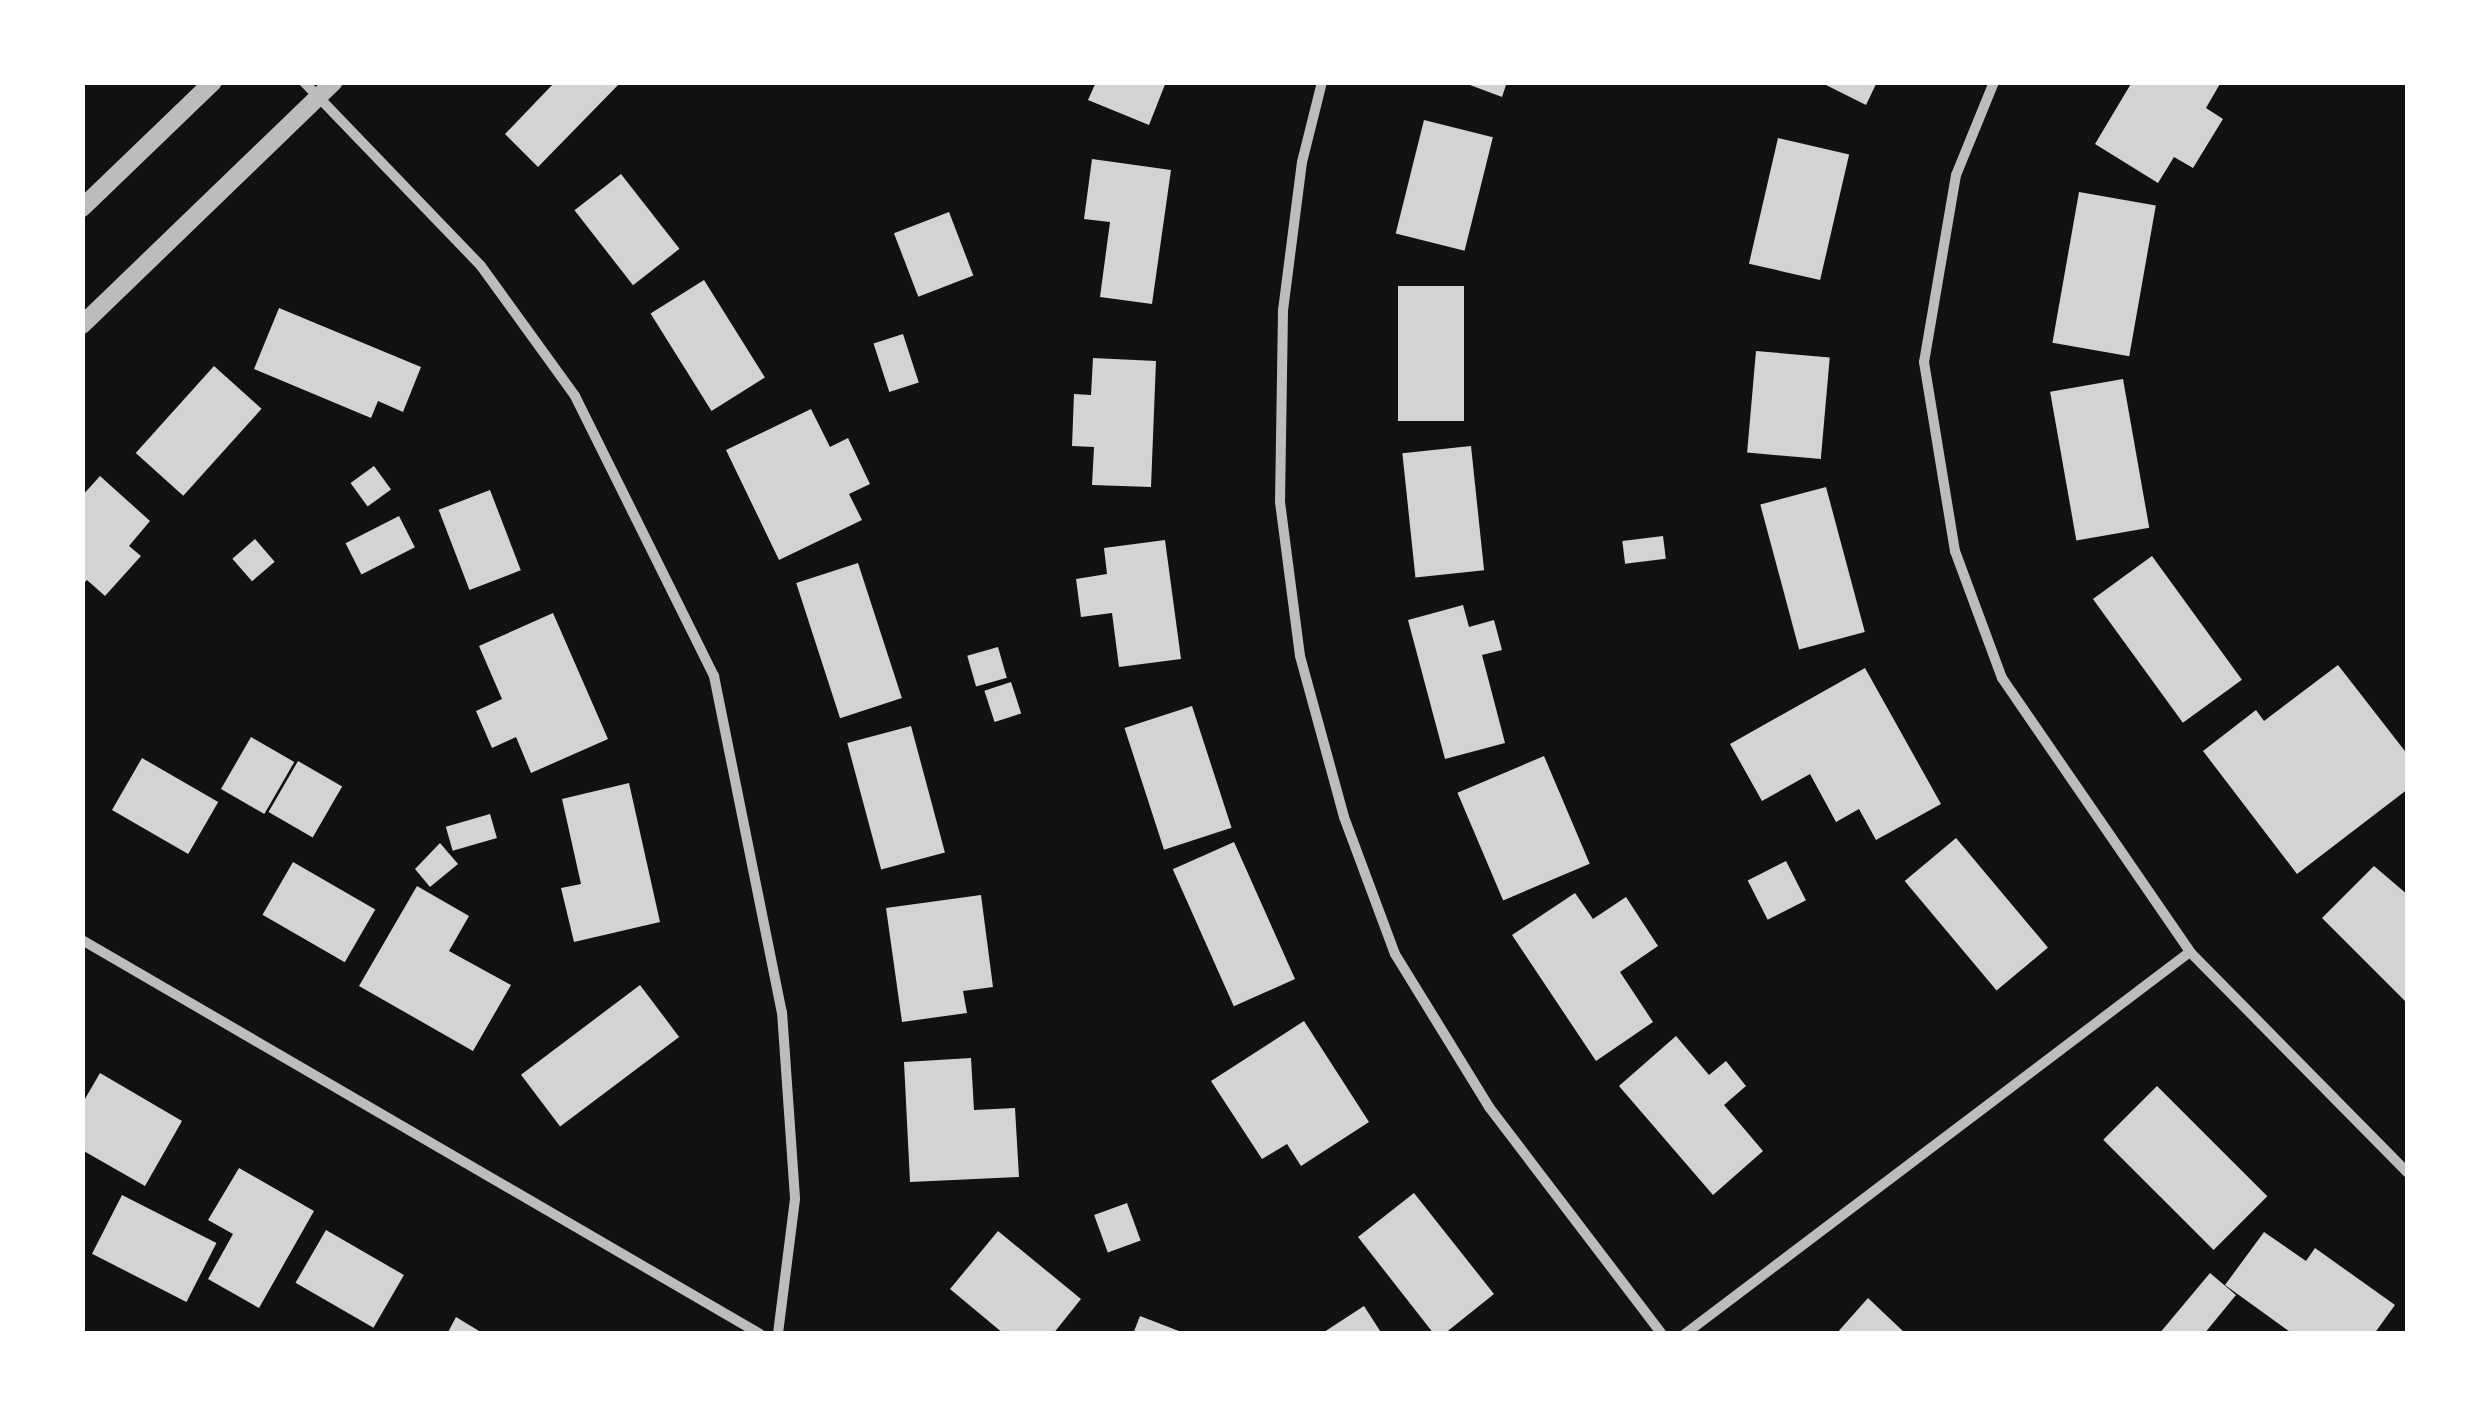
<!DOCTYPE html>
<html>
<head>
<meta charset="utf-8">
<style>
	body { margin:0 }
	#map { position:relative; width:2490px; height:1416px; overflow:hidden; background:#111; font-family:"Alegreya Sans",sans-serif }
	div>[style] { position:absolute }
	.building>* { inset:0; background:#d3d3d3; transform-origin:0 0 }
	.minor>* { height:10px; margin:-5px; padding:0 5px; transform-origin:5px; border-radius:5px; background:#bcbcbc }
	.tertiary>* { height:18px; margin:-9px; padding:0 9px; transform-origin:9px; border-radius:9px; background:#bcbcbc }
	span { translate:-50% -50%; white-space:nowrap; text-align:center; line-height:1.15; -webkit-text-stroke:10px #fff; paint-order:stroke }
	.frame { position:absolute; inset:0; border:85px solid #fff; pointer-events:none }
</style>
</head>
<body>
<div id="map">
	<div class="building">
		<div style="clip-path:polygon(555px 82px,621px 82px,538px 167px,505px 134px)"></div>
		<div style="clip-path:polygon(1096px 82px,1166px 82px,1149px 125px,1088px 100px)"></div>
		<div style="clip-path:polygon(1462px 82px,1507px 82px,1502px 97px)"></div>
		<div style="clip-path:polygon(1820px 82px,1877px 82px,1866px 105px)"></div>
		<div style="clip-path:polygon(2132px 82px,2221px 82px,2206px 108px,2223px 119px,2193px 168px,2174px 157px,2158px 183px,2095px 144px)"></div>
		<div style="left:1424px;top:120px;width:71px;height:117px;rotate:14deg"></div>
		<div style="left:1778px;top:138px;width:73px;height:129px;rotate:13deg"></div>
		<div style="clip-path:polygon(1092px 159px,1171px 170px,1152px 304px,1100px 297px,1110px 222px,1084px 219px)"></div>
		<div style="left:621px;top:174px;width:95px;height:59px;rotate:52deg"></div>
		<div style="left:2079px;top:192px;width:78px;height:153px;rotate:10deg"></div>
		<div style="left:949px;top:212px;width:68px;height:59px;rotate:69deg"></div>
		<div style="left:704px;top:280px;width:115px;height:63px;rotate:58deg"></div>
		<div style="left:1398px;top:286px;width:66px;height:135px"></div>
		<div style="clip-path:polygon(279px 308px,421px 367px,403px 412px,378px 401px,371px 418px,254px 369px)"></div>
		<div style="left:903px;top:334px;width:51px;height:31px;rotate:72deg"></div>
		<div style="left:1756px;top:351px;width:74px;height:102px;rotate:5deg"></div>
		<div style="clip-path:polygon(1093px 358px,1156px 361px,1151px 487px,1092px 485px,1094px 447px,1072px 446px,1074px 394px,1091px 395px)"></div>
		<div style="left:214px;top:366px;width:64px;height:117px;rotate:42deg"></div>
		<div style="left:2123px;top:379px;width:151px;height:74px;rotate:80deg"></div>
		<div style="clip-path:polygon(811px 409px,830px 447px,848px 438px,870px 484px,849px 494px,862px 520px,779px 560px,726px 450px)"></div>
		<div style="left:1471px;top:446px;width:125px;height:69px;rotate:84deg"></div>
		<div style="left:374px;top:466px;width:29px;height:29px;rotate:54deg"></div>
		<div style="clip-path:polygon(100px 476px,150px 521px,129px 546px,141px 556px,105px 596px,87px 580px,82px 585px,82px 496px)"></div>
		<div style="left:1826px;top:487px;width:150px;height:68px;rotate:75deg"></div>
		<div style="left:490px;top:490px;width:86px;height:55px;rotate:69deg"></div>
		<div style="left:399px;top:516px;width:35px;height:60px;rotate:63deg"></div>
		<div style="left:1663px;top:536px;width:23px;height:41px;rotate:83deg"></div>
		<div style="left:255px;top:539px;width:30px;height:30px;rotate:49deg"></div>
		<div style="clip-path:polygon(1165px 540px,1181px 659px,1119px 667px,1112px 613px,1081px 617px,1076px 579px,1107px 574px,1104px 548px)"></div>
		<div style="left:2152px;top:556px;width:153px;height:73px;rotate:54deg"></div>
		<div style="left:858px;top:563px;width:142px;height:65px;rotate:72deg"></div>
		<div style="clip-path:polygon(1463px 605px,1469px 627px,1494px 620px,1502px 650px,1482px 655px,1505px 743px,1445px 759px,1408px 620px)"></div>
		<div style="clip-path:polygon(553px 613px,608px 739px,531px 773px,516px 737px,492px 748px,476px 711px,502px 699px,479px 646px)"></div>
		<div style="left:998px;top:647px;width:32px;height:32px;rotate:74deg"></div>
		<div style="clip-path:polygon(2338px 665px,2408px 755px,2408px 789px,2297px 874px,2203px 751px,2256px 710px,2264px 721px)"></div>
		<div style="clip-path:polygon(1865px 668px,1941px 804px,1876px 840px,1859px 809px,1836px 822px,1810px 774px,1762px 801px,1730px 744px)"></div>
		<div style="left:1011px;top:682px;width:33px;height:28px;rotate:72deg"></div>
		<div style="left:1192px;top:706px;width:128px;height:71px;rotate:72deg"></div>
		<div style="left:911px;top:726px;width:131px;height:66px;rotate:75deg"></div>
		<div style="left:251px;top:737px;width:50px;height:60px;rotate:30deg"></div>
		<div style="left:1544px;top:756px;width:117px;height:94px;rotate:67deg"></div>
		<div style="left:142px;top:758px;width:88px;height:60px;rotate:30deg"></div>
		<div style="left:298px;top:761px;width:51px;height:59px;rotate:30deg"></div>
		<div style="clip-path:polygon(629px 783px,660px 922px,574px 942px,561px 888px,581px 884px,562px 799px)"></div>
		<div style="left:490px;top:814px;width:25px;height:46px;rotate:74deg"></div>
		<div style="left:1956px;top:838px;width:143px;height:67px;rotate:50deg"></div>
		<div style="left:1234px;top:842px;width:150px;height:67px;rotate:66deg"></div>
		<div style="clip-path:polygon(440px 843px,458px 864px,430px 887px,415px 869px)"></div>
		<div style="left:1786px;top:861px;width:44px;height:43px;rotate:63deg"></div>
		<div style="left:293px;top:862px;width:95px;height:61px;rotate:30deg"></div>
		<div style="clip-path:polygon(2374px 866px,2408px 895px,2408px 1004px,2322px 918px)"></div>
		<div style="clip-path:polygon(417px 886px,469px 916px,449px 951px,511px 985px,473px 1051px,359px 986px)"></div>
		<div style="clip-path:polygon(1575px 893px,1593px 919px,1626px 897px,1658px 946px,1620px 972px,1653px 1022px,1596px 1061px,1512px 935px)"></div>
		<div style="clip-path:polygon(981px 895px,993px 987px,963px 991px,967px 1013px,902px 1022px,886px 908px)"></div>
		<div style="left:640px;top:985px;width:65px;height:149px;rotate:53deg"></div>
		<div style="clip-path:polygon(1304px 1021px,1369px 1122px,1301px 1166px,1287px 1144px,1262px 1159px,1211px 1081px)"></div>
		<div style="clip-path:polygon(1676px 1036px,1709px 1075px,1726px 1061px,1746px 1086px,1724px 1105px,1763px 1151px,1713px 1195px,1619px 1086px)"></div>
		<div style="clip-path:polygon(971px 1058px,974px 1110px,1015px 1108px,1019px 1177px,910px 1182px,904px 1062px)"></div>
		<div style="clip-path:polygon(100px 1073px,182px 1121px,145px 1186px,82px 1150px,82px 1104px)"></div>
		<div style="left:2157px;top:1086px;width:156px;height:76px;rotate:45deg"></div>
		<div style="clip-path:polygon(239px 1168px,314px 1211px,259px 1308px,208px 1279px,233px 1234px,208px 1220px)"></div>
		<div style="clip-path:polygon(1414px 1193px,1494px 1294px,1444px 1334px,1434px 1334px,1358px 1237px)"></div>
		<div style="left:122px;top:1195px;width:106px;height:66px;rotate:27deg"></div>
		<div style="left:1127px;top:1203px;width:40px;height:35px;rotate:70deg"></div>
		<div style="left:326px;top:1230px;width:90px;height:61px;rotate:30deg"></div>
		<div style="clip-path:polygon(998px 1231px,1081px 1299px,1053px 1334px,1004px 1334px,950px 1289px)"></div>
		<div style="clip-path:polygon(2264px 1232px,2306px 1261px,2315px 1248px,2395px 1305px,2374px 1334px,2293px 1334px,2225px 1285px)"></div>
		<div style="clip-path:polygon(2210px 1273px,2236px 1295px,2204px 1334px,2159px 1334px)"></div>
		<div style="clip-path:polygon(1868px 1298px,1906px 1334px,1836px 1334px)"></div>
		<div style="clip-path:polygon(1364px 1306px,1382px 1334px,1321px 1334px)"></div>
		<div style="clip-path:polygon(1140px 1316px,1184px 1333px,1184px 1334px,1133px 1334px)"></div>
		<div style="clip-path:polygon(456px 1317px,484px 1334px,447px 1334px)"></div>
	</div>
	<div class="minor">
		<div style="left:304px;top:82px;width:255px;rotate:46.1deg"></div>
		<div style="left:481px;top:266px;width:160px;rotate:54.1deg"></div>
		<div style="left:575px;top:396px;width:313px;rotate:63.6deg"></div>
		<div style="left:714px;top:676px;width:343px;rotate:78.6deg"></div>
		<div style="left:782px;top:1012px;width:187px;rotate:86deg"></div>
		<div style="left:795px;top:1199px;width:136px;rotate:97.2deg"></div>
		<div style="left:1322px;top:82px;width:82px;rotate:104deg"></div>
		<div style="left:1302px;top:162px;width:150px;rotate:97.3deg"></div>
		<div style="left:1283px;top:311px;width:191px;rotate:90.9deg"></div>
		<div style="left:1280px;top:502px;width:155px;rotate:82.6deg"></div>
		<div style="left:1300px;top:656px;width:167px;rotate:74.7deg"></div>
		<div style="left:1344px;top:817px;width:146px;rotate:69.6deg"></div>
		<div style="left:1395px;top:954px;width:180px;rotate:58.4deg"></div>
		<div style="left:1489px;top:1107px;width:285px;rotate:52.7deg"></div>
		<div style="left:1994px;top:82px;width:100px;rotate:112.2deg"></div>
		<div style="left:1956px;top:175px;width:190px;rotate:99.7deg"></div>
		<div style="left:1924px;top:362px;width:192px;rotate:80.7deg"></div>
		<div style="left:1955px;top:551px;width:135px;rotate:69.7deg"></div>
		<div style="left:2002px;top:678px;width:332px;rotate:55.5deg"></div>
		<div style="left:2190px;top:952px;width:310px;rotate:45.4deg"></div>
		<div style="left:82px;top:940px;width:784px;rotate:30.16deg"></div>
		<div style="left:1685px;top:1334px;width:633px;rotate:-37.11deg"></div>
	</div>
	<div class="tertiary">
		<div style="left:82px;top:208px;width:182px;rotate:-43.9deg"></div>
		<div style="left:82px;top:325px;width:350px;rotate:-44deg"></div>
	</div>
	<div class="frame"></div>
</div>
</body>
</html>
